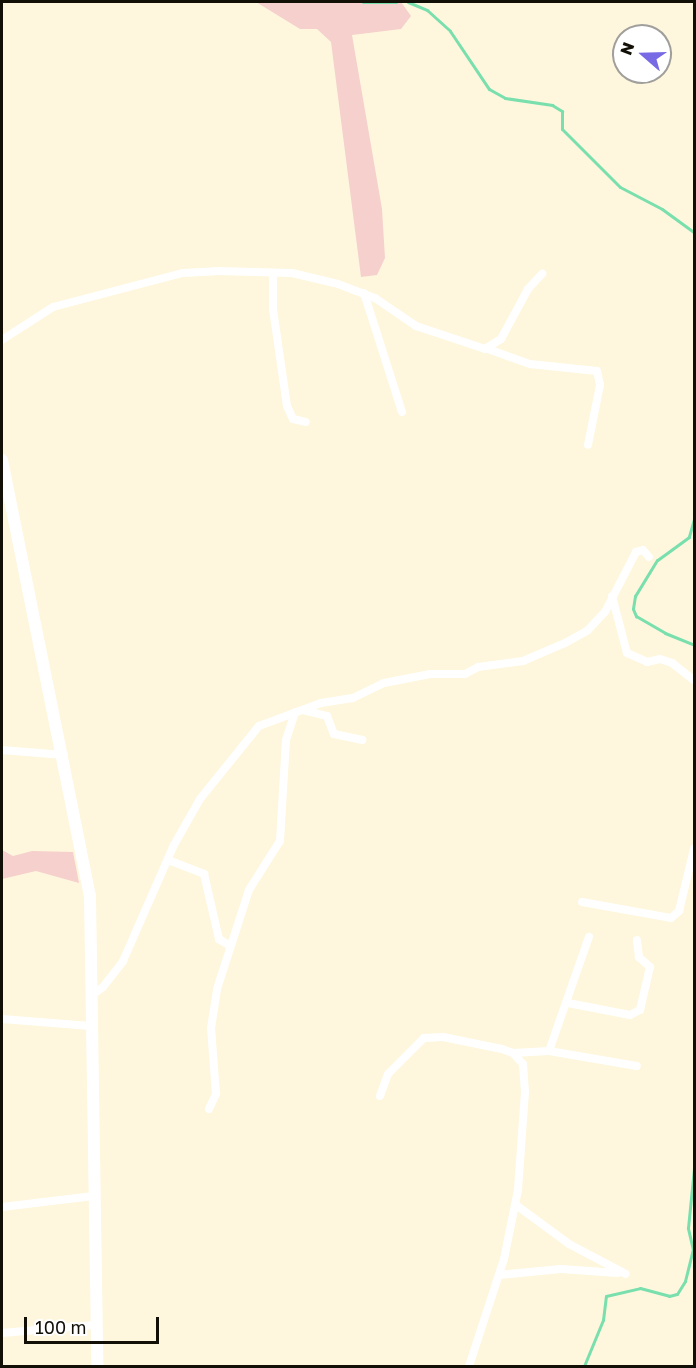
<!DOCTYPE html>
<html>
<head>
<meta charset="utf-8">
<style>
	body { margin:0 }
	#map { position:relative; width:696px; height:1368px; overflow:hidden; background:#fef7dd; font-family:"Golos Text",sans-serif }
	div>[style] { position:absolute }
	.green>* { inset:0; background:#f5d0cc }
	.stream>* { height:3px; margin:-1.5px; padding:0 1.5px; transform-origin:1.5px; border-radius:1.5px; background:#79dfad }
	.street>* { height:8px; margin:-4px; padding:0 4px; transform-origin:4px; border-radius:4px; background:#fff }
	.secondary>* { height:12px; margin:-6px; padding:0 6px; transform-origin:6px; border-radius:6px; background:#fff }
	span { translate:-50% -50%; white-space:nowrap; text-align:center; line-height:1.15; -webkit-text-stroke:4.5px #fff; paint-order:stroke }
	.frame { position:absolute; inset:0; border:3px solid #120f07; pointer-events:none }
	.north { position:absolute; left:612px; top:24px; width:60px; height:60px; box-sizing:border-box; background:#fff; border:2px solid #a09f9c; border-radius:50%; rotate:290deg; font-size:16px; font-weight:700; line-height:24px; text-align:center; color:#120f07 }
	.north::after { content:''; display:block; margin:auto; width:21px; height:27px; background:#786ae5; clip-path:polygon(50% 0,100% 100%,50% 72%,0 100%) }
	.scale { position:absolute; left:24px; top:1317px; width:135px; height:27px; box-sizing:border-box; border:3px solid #120f07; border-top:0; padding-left:8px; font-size:18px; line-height:21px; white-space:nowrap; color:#120f07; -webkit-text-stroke:4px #fff; paint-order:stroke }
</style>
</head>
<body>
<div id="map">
	<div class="green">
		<div style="clip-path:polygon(256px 2px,401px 2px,411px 16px,401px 29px,352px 35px,382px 209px,385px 258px,377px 275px,361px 277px,331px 42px,317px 29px,300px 29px)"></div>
		<div style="clip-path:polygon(2px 850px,13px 856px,32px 851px,73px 852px,79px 883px,36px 871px,2px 879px)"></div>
	</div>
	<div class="stream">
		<div style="left:363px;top:2px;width:33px"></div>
		<div style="left:408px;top:2px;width:21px;rotate:23deg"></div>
		<div style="left:427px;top:10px;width:31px;rotate:42deg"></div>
		<div style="left:450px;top:31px;width:70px;rotate:56.1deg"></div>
		<div style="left:489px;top:89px;width:18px;rotate:29deg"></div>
		<div style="left:505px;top:98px;width:48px;rotate:8.5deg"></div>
		<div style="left:552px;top:105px;width:12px;rotate:31deg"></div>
		<div style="left:562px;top:111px;width:18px;rotate:90deg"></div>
		<div style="left:562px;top:129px;width:82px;rotate:45deg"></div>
		<div style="left:620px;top:187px;width:47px;rotate:27.6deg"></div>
		<div style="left:662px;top:209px;width:39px;rotate:36deg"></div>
		<div style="left:694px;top:519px;width:19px;rotate:106deg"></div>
		<div style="left:689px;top:537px;width:39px;rotate:144deg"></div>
		<div style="left:657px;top:560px;width:42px;rotate:121.4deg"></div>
		<div style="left:635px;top:596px;width:13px;rotate:99deg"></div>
		<div style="left:633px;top:609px;width:8px;rotate:67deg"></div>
		<div style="left:636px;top:616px;width:34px;rotate:30deg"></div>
		<div style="left:665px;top:633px;width:31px;rotate:22deg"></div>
		<div style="left:584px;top:1366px;width:50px;rotate:-67.6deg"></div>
		<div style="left:603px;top:1320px;width:24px;rotate:-83deg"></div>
		<div style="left:606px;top:1296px;width:35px;rotate:-13deg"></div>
		<div style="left:640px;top:1288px;width:30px;rotate:15deg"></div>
		<div style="left:669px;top:1296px;width:8px;rotate:-14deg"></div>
		<div style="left:677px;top:1294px;width:15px;rotate:-58deg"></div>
		<div style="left:685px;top:1281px;width:32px;rotate:-76deg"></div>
		<div style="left:693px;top:1250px;width:23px;rotate:-103deg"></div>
		<div style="left:688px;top:1228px;width:60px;rotate:-84.3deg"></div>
	</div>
	<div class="street">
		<div style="left:273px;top:273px;width:36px;rotate:90deg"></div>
		<div style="left:273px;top:309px;width:98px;rotate:81.8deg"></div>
		<div style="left:287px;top:406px;width:14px;rotate:65deg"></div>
		<div style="left:293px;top:419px;width:13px;rotate:13deg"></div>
		<div style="left:364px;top:293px;width:125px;rotate:72.3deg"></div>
		<div style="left:2px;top:340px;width:61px;rotate:-32.9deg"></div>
		<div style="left:53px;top:307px;width:134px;rotate:-14.7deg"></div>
		<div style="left:183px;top:273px;width:33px;rotate:-3deg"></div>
		<div style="left:216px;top:271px;width:76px;rotate:1.5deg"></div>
		<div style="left:292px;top:273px;width:47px;rotate:13.4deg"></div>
		<div style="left:338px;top:284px;width:40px;rotate:21deg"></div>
		<div style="left:375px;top:298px;width:50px;rotate:34.3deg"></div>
		<div style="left:416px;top:326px;width:73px;rotate:18.4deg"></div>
		<div style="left:485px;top:349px;width:19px;rotate:-32deg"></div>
		<div style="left:501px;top:339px;width:57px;rotate:-61.6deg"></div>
		<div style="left:528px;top:289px;width:21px;rotate:-47deg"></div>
		<div style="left:488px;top:349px;width:45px;rotate:19.7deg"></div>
		<div style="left:530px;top:364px;width:67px;rotate:6deg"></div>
		<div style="left:597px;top:371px;width:14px;rotate:78deg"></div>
		<div style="left:600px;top:385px;width:61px;rotate:101.3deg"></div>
		<div style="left:612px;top:596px;width:59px;rotate:75.3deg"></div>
		<div style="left:627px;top:653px;width:22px;rotate:24deg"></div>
		<div style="left:647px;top:662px;width:13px;rotate:-13deg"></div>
		<div style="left:660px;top:659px;width:13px;rotate:18deg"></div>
		<div style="left:672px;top:663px;width:28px;rotate:38deg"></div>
		<div style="left:303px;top:710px;width:25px;rotate:14deg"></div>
		<div style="left:327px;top:716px;width:19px;rotate:69deg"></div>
		<div style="left:334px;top:734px;width:29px;rotate:12deg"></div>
		<div style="left:2px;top:750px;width:62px;rotate:4.6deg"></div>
		<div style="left:168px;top:860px;width:39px;rotate:21deg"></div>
		<div style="left:204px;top:874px;width:67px;rotate:77deg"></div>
		<div style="left:219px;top:939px;width:13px;rotate:32deg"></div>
		<div style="left:582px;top:902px;width:90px;rotate:10.2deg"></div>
		<div style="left:671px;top:918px;width:11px;rotate:-41deg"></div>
		<div style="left:679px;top:911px;width:64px;rotate:-76.4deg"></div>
		<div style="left:91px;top:996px;width:15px;rotate:-37deg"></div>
		<div style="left:103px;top:987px;width:33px;rotate:-52deg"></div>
		<div style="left:123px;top:961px;width:127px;rotate:-66.3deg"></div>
		<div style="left:174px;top:845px;width:53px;rotate:-60.5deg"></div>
		<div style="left:200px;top:799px;width:94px;rotate:-51.1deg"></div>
		<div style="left:259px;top:726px;width:66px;rotate:-20.4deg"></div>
		<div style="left:321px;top:703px;width:32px;rotate:-9deg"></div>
		<div style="left:353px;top:698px;width:34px;rotate:-26deg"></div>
		<div style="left:384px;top:683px;width:47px;rotate:-11.1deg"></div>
		<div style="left:430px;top:674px;width:35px"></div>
		<div style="left:465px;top:674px;width:15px;rotate:-28deg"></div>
		<div style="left:478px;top:667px;width:45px;rotate:-7.6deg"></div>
		<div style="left:523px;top:661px;width:46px;rotate:-23.2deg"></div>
		<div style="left:565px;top:643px;width:26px;rotate:-29deg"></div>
		<div style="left:588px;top:630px;width:25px;rotate:-47deg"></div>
		<div style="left:605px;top:612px;width:68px;rotate:-62.7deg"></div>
		<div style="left:636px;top:552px;width:7px;rotate:-16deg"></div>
		<div style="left:643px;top:550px;width:9px;rotate:49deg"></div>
		<div style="left:568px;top:1003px;width:63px;rotate:11deg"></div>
		<div style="left:630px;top:1015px;width:11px;rotate:-27deg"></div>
		<div style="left:640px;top:1010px;width:44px;rotate:-76.9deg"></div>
		<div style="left:650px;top:967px;width:15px;rotate:-138deg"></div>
		<div style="left:639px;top:957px;width:17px;rotate:-97deg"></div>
		<div style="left:2px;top:1019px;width:89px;rotate:4.5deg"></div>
		<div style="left:549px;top:1051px;width:121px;rotate:-70.7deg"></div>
		<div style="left:513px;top:1053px;width:36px;rotate:-3deg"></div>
		<div style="left:549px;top:1051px;width:89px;rotate:9.7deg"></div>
		<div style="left:380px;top:1096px;width:23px;rotate:-70deg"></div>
		<div style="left:388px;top:1074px;width:51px;rotate:-45deg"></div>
		<div style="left:424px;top:1038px;width:19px;rotate:-3deg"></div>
		<div style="left:443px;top:1037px;width:60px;rotate:11.5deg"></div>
		<div style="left:502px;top:1049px;width:12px;rotate:20deg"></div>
		<div style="left:513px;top:1053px;width:15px;rotate:48deg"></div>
		<div style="left:523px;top:1064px;width:28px;rotate:86deg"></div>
		<div style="left:525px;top:1092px;width:98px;rotate:94.1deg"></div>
		<div style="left:518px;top:1190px;width:70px;rotate:101.5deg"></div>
		<div style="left:504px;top:1259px;width:113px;rotate:108.1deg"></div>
		<div style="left:209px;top:1109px;width:17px;rotate:-65deg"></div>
		<div style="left:216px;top:1094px;width:66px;rotate:-94.3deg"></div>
		<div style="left:211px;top:1028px;width:39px;rotate:-81deg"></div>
		<div style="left:217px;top:989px;width:104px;rotate:-72.1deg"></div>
		<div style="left:249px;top:890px;width:58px;rotate:-57.7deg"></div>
		<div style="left:280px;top:841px;width:101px;rotate:-86.6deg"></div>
		<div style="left:286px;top:740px;width:29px;rotate:-72deg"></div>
		<div style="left:516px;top:1205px;width:66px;rotate:36.3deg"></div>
		<div style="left:569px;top:1244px;width:64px;rotate:27.8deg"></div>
		<div style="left:2px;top:1207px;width:92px;rotate:-6.9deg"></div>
		<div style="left:499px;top:1275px;width:62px;rotate:-5.5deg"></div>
		<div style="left:561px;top:1269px;width:57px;rotate:4deg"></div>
		<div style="left:2px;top:1333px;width:93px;rotate:-4.9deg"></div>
	</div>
	<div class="secondary">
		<div style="left:2px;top:460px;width:445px;rotate:78.6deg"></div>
		<div style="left:90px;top:896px;width:470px;rotate:89.1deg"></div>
	</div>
	<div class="frame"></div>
	<div class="north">N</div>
	<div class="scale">100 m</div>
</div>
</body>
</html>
